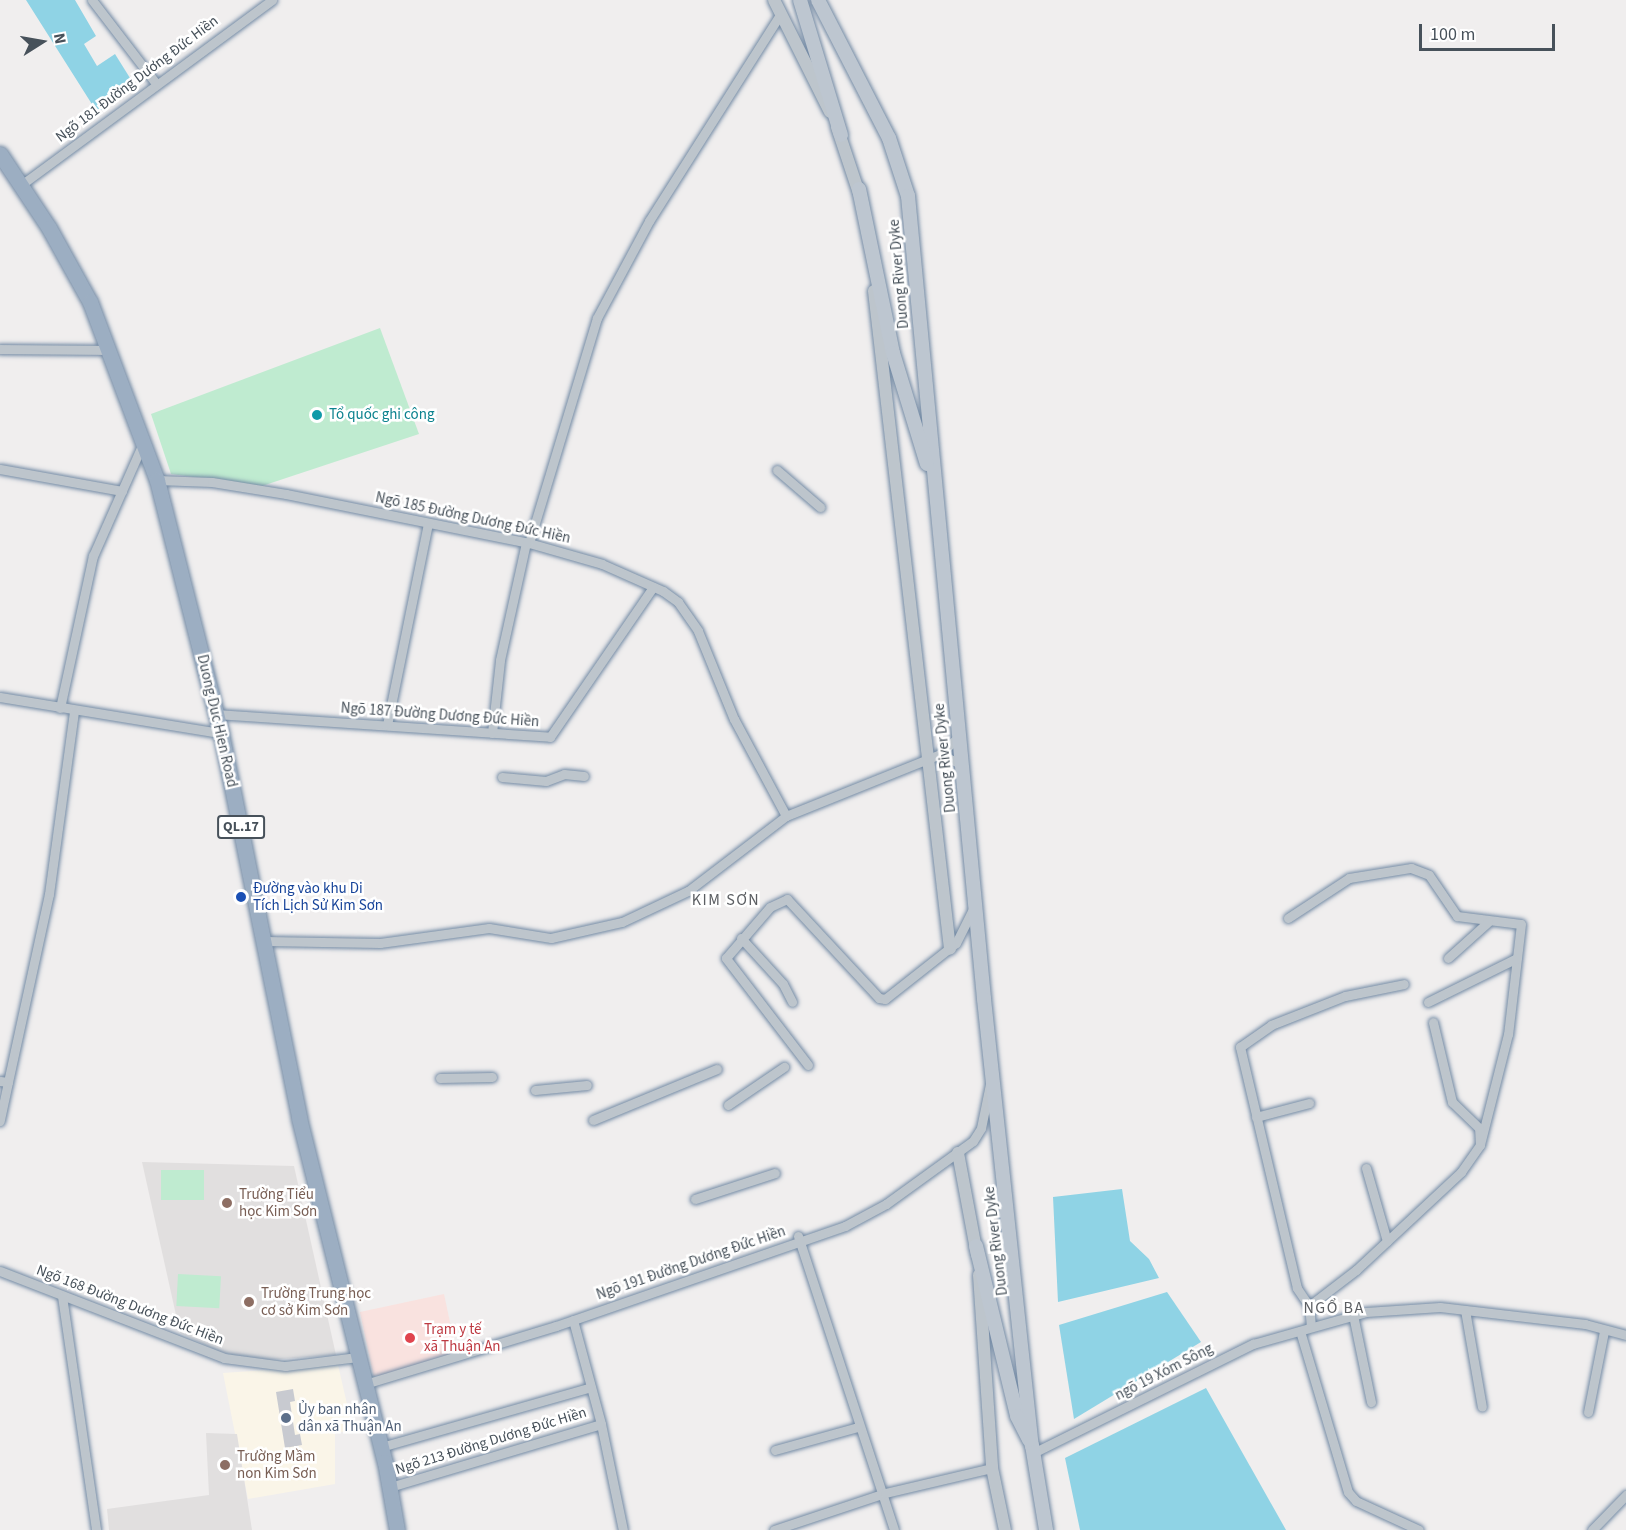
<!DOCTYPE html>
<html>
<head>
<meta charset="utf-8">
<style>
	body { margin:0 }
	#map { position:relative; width:1626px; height:1530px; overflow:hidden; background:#f0eeee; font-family:"Source Sans 3",sans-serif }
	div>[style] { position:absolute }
	.commercial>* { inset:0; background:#faf5e8 }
	.education>* { inset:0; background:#e1dfdf }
	.medical>* { inset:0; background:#f9e2df; transform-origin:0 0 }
	.green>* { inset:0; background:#bfebd0; transform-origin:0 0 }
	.water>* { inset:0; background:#8fd3e5 }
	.building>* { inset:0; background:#c8cad0 }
	.roads { filter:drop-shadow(0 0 2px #748ba5) drop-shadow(0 0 2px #748ba5) }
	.minor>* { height:9px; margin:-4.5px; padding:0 4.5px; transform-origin:4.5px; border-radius:4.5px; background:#bdc5cc }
	.tertiary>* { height:12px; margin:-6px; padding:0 6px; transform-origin:6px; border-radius:6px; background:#bdc5cc }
	.secondary>* { height:14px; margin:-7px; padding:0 7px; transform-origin:7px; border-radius:7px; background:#bdc6d0 }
	.trunk>* { height:15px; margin:-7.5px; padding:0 7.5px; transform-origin:7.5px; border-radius:7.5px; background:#9caec2 }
	.dots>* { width:16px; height:16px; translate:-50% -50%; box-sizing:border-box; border:3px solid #fff; border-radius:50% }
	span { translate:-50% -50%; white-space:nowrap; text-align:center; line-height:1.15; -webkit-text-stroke:5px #fff; paint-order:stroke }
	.shield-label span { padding:2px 4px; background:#fff; border:2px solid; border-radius:4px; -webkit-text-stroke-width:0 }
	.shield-label { font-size:14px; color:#47515a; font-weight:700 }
	.street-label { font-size:15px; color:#47515a }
	.culture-label { font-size:15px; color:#0d838f }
	.left { translate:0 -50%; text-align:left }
	.transit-label { font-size:15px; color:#164399 }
	.education-label { font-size:15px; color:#785e54 }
	.health-label { font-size:15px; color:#be3a42 }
	.service-label { font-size:15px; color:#4e5e75 }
	.neighbourhood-label { font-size:16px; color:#5b5e62; letter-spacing:1.5px }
	.north { position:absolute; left:12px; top:12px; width:60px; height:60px; -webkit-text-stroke:4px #fff; paint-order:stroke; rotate:79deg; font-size:16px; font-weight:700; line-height:24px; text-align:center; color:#47515a }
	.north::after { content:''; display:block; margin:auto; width:21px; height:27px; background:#47515a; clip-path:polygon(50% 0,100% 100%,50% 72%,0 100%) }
	.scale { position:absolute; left:1419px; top:24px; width:136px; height:27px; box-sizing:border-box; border:3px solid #47515a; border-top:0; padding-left:8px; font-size:18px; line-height:21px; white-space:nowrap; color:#47515a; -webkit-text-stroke:4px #fff; paint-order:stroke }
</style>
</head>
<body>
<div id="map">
	<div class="commercial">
		<div style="clip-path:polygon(338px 1365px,353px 1430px,335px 1433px,335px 1484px,248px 1499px,223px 1373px)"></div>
	</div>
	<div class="education">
		<div style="clip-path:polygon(142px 1162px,294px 1166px,336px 1355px,253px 1361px,218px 1351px,180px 1333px)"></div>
		<div style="clip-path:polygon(206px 1433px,237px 1434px,252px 1530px,109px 1530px,107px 1509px,209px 1495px)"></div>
	</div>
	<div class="medical">
		<div style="left:444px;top:1294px;width:66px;height:86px;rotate:78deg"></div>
	</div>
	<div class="green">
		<div style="clip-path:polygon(380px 328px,419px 434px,262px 486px,171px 474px,151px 414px)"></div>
		<div style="left:161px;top:1170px;width:43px;height:30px"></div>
		<div style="left:178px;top:1274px;width:43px;height:32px;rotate:3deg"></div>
	</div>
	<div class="water">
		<div style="clip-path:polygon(26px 0,75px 0,96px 36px,84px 44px,97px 66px,115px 54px,130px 78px,126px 93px,102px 110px,95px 109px)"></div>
		<div style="clip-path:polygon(1122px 1189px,1130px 1241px,1149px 1259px,1159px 1278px,1058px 1302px,1053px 1197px)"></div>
		<div style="clip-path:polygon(1167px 1292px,1201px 1342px,1074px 1419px,1059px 1325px)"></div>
		<div style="clip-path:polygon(1206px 1388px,1286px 1530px,1080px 1530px,1065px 1458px)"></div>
	</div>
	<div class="building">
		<div style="clip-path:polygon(293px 1389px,295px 1401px,290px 1402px,295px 1435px,300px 1434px,302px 1445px,285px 1448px,276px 1392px)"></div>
	</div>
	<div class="roads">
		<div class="minor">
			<div style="left:92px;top:0;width:103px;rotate:52.5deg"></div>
			<div style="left:21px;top:185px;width:312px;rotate:-36.4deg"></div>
			<div style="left:0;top:349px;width:108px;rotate:0.5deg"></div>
			<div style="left:0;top:469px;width:124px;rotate:10.2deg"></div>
			<div style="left:777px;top:470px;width:57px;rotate:40.7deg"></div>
			<div style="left:157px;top:480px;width:55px;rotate:2.1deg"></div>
			<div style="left:212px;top:482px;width:75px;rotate:9.2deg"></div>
			<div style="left:286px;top:494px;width:248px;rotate:11.4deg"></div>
			<div style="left:529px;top:543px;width:76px;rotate:16deg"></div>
			<div style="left:602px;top:564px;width:67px;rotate:23.9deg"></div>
			<div style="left:663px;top:591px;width:19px;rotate:36deg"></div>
			<div style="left:678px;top:602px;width:35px;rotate:55deg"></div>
			<div style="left:698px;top:631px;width:95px;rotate:67.8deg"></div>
			<div style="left:734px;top:719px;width:110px;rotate:61.8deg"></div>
			<div style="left:529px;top:543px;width:235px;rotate:-73.2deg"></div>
			<div style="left:597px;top:318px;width:110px;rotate:-61.8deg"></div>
			<div style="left:649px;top:221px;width:246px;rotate:-57.6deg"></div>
			<div style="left:0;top:697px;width:224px;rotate:9.3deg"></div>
			<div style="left:60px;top:708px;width:156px;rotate:-77.8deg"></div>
			<div style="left:93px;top:556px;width:124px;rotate:-66.1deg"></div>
			<div style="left:216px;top:714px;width:335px;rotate:3.9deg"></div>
			<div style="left:550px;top:737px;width:182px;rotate:-55.5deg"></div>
			<div style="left:387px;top:725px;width:206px;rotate:-78.5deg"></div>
			<div style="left:492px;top:733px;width:73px;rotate:-83.7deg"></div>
			<div style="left:500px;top:660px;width:120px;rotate:-77.5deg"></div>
			<div style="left:940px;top:754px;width:25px;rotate:26deg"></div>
			<div style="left:502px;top:777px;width:44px;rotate:5.2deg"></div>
			<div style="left:546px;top:781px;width:19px;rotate:-21deg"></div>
			<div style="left:564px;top:774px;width:20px;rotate:6deg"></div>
			<div style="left:1288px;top:918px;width:73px;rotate:-33.3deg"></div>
			<div style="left:1349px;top:878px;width:63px;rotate:-9.2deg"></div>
			<div style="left:1411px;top:868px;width:19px;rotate:21deg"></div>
			<div style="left:1429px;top:875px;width:50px;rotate:55.7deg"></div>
			<div style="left:1457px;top:916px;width:64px;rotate:7.1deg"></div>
			<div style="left:1521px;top:924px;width:111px;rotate:96.7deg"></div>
			<div style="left:1508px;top:1034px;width:114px;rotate:104.2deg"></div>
			<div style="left:741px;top:938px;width:62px;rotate:47.6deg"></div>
			<div style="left:783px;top:984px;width:20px;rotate:63deg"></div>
			<div style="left:265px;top:941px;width:115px;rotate:1deg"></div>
			<div style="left:380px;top:943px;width:110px;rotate:-7.8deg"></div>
			<div style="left:489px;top:928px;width:63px;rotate:9.2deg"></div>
			<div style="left:551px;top:938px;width:73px;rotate:-12.7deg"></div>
			<div style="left:622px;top:922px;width:73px;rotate:-25.2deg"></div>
			<div style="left:688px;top:891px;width:123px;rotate:-37.4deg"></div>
			<div style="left:786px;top:816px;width:166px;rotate:-21.9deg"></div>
			<div style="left:940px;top:754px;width:26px;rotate:-43deg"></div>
			<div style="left:1448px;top:958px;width:54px;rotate:-42deg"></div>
			<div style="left:1428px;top:1002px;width:99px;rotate:-26.3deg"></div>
			<div style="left:808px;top:1065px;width:135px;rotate:-127.5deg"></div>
			<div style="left:726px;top:958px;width:67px;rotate:-49.2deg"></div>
			<div style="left:770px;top:907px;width:19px;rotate:-25deg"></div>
			<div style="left:787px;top:899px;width:135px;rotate:47.1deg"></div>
			<div style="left:879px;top:998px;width:6px;rotate:9deg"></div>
			<div style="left:885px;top:999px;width:90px;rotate:-38.3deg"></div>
			<div style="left:956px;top:943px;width:40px;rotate:-63.4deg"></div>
			<div style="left:440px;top:1078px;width:52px;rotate:-1.1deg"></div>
			<div style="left:0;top:1081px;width:8px;rotate:7deg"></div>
			<div style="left:8px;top:1082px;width:40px;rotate:102deg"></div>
			<div style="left:8px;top:1082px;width:192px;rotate:-77.7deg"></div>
			<div style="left:49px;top:894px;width:185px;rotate:-82.2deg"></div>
			<div style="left:535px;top:1090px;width:52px;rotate:-5.5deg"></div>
			<div style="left:728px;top:1105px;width:68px;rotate:-34.2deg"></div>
			<div style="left:1256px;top:1117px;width:55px;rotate:-14.8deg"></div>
			<div style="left:593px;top:1120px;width:134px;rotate:-22.4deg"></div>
			<div style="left:1366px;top:1168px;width:76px;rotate:74deg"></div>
			<div style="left:695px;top:1199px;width:84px;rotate:-18deg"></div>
			<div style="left:798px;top:1236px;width:309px;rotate:71.9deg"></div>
			<div style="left:0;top:1271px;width:240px;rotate:21.2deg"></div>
			<div style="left:224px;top:1358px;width:62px;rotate:7.5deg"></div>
			<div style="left:285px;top:1366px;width:73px;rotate:-7.1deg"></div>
			<div style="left:62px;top:1296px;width:236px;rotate:81.7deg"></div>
			<div style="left:1309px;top:1306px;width:59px;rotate:-37.5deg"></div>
			<div style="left:1356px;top:1270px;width:144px;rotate:-43deg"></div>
			<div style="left:1461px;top:1172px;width:33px;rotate:-55deg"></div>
			<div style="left:1480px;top:1145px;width:17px;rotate:-93deg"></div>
			<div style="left:1479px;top:1128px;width:37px;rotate:-136deg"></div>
			<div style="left:1452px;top:1102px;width:82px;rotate:-103.4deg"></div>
			<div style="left:1465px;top:1310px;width:98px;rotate:80.1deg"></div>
			<div style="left:1353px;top:1315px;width:89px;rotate:78.3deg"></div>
			<div style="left:573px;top:1320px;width:108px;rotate:74.9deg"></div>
			<div style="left:601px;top:1424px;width:108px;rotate:78.3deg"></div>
			<div style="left:1311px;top:1327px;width:21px;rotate:-95deg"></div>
			<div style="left:1309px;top:1306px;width:22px;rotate:-124deg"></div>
			<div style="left:1297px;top:1288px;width:248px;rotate:-103.3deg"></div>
			<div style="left:1240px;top:1047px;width:38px;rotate:-35deg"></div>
			<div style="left:1271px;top:1025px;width:79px;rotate:-21.4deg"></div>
			<div style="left:1345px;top:996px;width:60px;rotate:-11.5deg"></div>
			<div style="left:1300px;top:1331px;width:168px;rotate:73.4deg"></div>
			<div style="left:1348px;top:1492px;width:12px;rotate:48deg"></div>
			<div style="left:1356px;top:1501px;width:69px;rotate:24.7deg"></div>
			<div style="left:365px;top:1384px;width:200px;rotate:-16.9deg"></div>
			<div style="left:556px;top:1326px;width:306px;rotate:-19.1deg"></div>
			<div style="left:845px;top:1226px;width:47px;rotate:-28.2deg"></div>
			<div style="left:886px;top:1204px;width:107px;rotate:-35.9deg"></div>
			<div style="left:973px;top:1141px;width:15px;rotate:-58deg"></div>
			<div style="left:981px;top:1128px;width:45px;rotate:-78.4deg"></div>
			<div style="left:1588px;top:1412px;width:83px;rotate:-78.8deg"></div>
			<div style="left:381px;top:1447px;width:218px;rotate:-15.9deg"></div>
			<div style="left:775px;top:1450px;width:86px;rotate:-15.5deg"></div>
			<div style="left:1033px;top:1453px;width:246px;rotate:-26.4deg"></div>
			<div style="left:1253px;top:1344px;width:117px;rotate:-15.8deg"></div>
			<div style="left:1366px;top:1312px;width:74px;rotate:-3.9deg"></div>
			<div style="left:1440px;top:1307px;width:146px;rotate:6.7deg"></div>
			<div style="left:1585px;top:1324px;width:42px;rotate:15deg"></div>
			<div style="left:390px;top:1487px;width:220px;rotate:-16.6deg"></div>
			<div style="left:774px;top:1530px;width:117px;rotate:-18.4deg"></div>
			<div style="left:885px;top:1493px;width:110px;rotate:-13.2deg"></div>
			<div style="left:1592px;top:1530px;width:49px;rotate:-45.8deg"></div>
		</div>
		<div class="tertiary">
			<div style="left:774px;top:0;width:125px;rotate:63.4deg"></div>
			<div style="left:837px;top:127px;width:73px;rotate:71.6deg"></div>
			<div style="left:874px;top:291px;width:662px;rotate:83.41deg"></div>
			<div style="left:958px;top:1153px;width:104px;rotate:79.4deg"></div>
			<div style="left:979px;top:1275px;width:193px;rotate:86.1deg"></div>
			<div style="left:992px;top:1468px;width:63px;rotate:78.2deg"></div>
		</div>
		<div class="secondary">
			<div style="left:800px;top:0;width:141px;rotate:73.1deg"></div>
			<div style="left:818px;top:0;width:155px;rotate:62.8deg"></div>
			<div style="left:889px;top:138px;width:61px;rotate:71.9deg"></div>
			<div style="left:908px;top:196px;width:807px;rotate:84.59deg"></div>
			<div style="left:984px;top:999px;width:449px;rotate:83.9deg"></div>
			<div style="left:1032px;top:1445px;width:86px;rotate:80.6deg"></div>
			<div style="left:859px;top:189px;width:167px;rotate:78.3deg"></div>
			<div style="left:893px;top:353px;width:116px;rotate:73deg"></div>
			<div style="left:976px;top:1246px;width:175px;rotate:76.4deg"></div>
			<div style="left:1017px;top:1416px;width:27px;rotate:63deg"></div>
		</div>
		<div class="trunk">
			<div style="left:0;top:154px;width:89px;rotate:56.5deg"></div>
			<div style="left:49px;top:228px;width:85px;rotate:61deg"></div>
			<div style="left:90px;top:302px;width:190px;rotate:69.4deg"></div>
			<div style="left:157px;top:480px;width:261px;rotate:75.8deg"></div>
			<div style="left:221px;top:733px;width:393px;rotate:78.5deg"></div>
			<div style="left:299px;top:1118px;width:355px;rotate:76deg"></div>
			<div style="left:385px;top:1462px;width:69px;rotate:80deg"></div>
		</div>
	</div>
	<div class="dots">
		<div style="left:317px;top:415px;background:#0f9aa8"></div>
		<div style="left:241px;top:897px;background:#1a4fb4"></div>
		<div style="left:227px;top:1203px;background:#8d6e63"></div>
		<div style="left:249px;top:1302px;background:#8d6e63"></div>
		<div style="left:410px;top:1338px;background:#e0444e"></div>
		<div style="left:286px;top:1418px;background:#5c6f8a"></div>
		<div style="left:225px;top:1465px;background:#8d6e63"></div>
	</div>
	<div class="shield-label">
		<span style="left:241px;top:827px">QL.17</span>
	</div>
	<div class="street-label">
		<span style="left:137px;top:79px;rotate:-37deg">Ngõ 181 Đường Dương Đức Hiền</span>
		<span style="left:899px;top:274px;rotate:-95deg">Duong River Dyke</span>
		<span style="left:473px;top:518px;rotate:12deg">Ngõ 185 Đường Dương Đức Hiền</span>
		<span style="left:440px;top:715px;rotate:4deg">Ngõ 187 Đường Dương Đức Hiền</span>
		<span style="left:217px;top:721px;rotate:77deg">Duong Duc Hien Road</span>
		<span style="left:945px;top:758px;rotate:-96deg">Duong River Dyke</span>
		<span style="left:996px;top:1241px;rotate:-97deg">Duong River Dyke</span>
		<span style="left:691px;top:1263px;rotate:-19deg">Ngõ 191 Đường Dương Đức Hiền</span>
		<span style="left:130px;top:1305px;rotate:21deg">Ngõ 168 Đường Dương Đức Hiền</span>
		<span style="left:1164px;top:1372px;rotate:-27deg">ngõ 19 Xóm Sông</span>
		<span style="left:491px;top:1441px;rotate:-17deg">Ngõ 213 Đường Dương Đức Hiền</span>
	</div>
	<div class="culture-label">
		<span class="left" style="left:329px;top:415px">Tổ quốc ghi công</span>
	</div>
	<div class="transit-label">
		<span class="left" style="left:253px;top:897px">Đường vào khu Di<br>Tích Lịch Sử Kim Sơn</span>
	</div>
	<div class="education-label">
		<span class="left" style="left:239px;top:1203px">Trường Tiểu<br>học Kim Sơn</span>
		<span class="left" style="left:261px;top:1302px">Trường Trung học<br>cơ sở Kim Sơn</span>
		<span class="left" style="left:237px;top:1465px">Trường Mầm<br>non Kim Sơn</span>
	</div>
	<div class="health-label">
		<span class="left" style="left:424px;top:1338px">Trạm y tế<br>xã Thuận An</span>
	</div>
	<div class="service-label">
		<span class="left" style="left:298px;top:1418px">Ủy ban nhân<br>dân xã Thuận An</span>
	</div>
	<div class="neighbourhood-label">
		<span style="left:726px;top:900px">KIM SƠN</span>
		<span style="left:1334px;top:1308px">NGỔ BA</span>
	</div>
	<div class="north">N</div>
	<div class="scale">100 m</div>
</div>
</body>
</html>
